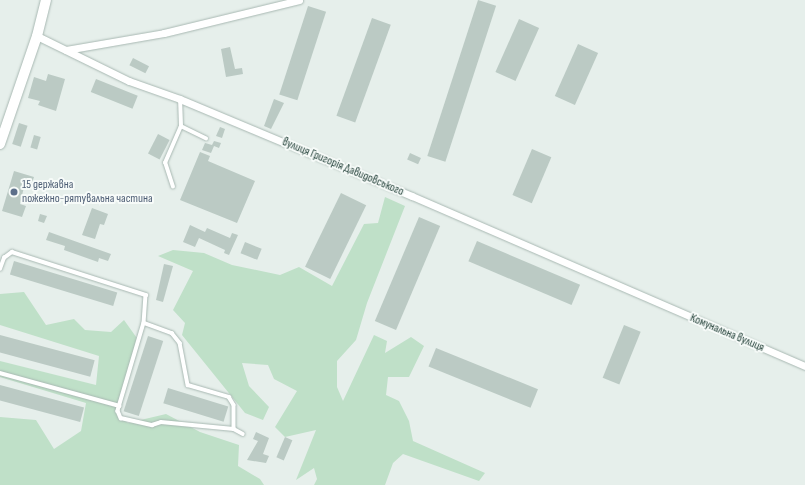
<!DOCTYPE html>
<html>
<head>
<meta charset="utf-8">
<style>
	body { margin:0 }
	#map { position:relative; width:805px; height:485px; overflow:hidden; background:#e6efeb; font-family:"Sofia Sans Condensed",sans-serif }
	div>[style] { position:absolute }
	.green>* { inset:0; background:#bfe0c8 }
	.building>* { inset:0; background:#bbcac4; transform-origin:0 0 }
	.roads { filter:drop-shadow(0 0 1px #a8b8b2) drop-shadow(0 0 1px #a8b8b2) }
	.service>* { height:3.5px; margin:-1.75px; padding:0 1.75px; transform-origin:1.75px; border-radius:1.75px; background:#fff }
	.minor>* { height:7px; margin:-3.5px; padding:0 3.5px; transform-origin:3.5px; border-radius:3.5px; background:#fff }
	.secondary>* { height:10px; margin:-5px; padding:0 5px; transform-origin:5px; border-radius:5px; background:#fff }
	.dots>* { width:11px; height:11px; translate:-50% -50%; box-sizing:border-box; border:2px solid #f7fbf9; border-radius:50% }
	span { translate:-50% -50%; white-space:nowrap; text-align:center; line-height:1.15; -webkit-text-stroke:4px #f7fbf9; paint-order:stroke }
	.street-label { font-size:12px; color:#24423a }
	.service-label { font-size:12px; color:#4e5e75 }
	.left { translate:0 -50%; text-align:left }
</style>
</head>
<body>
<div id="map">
	<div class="green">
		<div style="clip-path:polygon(385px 197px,405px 206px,367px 303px,356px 340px,337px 361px,337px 387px,343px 401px,374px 335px,387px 341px,385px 353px,411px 337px,424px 346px,409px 377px,388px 377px,386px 395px,399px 401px,409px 421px,413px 441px,485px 473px,479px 481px,403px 454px,393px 463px,385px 485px,314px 485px,317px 479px,314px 468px,296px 480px,316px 430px,285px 437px,275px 427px,297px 391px,274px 379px,268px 365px,242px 363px,249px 386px,269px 407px,263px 420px,245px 413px,182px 335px,185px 323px,173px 310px,193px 271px,158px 256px,173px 250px,204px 253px,232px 265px,280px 275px,299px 267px,332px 286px,364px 224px,378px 223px)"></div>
		<div style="clip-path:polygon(24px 292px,46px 325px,74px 319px,85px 330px,111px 332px,124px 320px,139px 341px,119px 414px,128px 423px,166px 414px,200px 432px,239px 445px,238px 466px,260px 479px,264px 485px,0 485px,0 417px,36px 420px,54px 449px,81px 431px,86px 403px,0 377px,0 361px,96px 385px,99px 356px,0 325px,0 294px)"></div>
	</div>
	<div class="building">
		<div style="left:478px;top:0;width:19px;height:164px;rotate:18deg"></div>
		<div style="left:308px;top:6px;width:19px;height:93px;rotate:18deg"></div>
		<div style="left:372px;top:18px;width:20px;height:104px;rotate:20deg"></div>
		<div style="left:519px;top:19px;width:22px;height:58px;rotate:24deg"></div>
		<div style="left:578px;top:44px;width:22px;height:57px;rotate:24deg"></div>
		<div style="clip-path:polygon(230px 47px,235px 69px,242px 68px,243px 74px,226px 77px,221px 49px)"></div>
		<div style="left:133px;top:58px;width:18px;height:8px;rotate:27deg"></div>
		<div style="clip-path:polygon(48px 74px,65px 79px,56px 111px,38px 105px,40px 101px,28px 98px,34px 77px,46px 81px)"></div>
		<div style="left:96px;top:79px;width:45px;height:14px;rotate:22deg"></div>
		<div style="clip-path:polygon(274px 99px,284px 103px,271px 129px,264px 126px)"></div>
		<div style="left:19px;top:123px;width:9px;height:22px;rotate:18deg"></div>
		<div style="clip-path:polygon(220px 127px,225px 129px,222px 138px,216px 136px)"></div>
		<div style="left:158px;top:134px;width:13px;height:22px;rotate:27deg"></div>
		<div style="left:34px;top:135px;width:7px;height:13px;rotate:16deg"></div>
		<div style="clip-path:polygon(214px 141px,221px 143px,219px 148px,214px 146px,211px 153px,202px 150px,205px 143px,212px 145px)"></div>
		<div style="left:532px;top:149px;width:21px;height:50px;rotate:23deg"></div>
		<div style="clip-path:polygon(200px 152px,210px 156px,208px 161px,255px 181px,237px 223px,180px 200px)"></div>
		<div style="left:410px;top:153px;width:12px;height:7px;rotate:24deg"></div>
		<div style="clip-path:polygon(14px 171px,34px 177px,30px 189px,24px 187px,20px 204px,26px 206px,22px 217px,2px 211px)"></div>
		<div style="left:341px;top:193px;width:28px;height:82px;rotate:26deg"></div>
		<div style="clip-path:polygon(92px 208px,108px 214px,104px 225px,100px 224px,95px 239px,82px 235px)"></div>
		<div style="clip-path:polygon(40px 214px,47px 216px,44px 223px,38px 221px)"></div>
		<div style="left:419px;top:217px;width:23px;height:113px;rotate:23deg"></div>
		<div style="clip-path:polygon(190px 225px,205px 232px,207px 228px,230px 238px,232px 233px,238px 235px,229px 255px,224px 253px,225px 250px,199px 238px,195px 247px,183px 242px)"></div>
		<div style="clip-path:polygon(49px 232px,111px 254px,108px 261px,99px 258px,98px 262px,64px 250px,65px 246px,46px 240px)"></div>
		<div style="left:477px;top:241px;width:112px;height:22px;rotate:23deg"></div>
		<div style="left:245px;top:242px;width:18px;height:12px;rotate:22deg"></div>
		<div style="left:14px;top:261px;width:108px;height:14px;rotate:17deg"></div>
		<div style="clip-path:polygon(164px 264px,173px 266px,163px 302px,156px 300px)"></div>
		<div style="left:624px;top:325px;width:18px;height:57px;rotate:22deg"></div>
		<div style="left:0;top:335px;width:98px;height:17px;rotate:15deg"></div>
		<div style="left:148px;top:336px;width:16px;height:79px;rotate:18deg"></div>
		<div style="left:436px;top:348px;width:110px;height:20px;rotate:22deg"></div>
		<div style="left:0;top:385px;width:87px;height:15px;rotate:15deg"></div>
		<div style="left:168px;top:388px;width:63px;height:16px;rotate:17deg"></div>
		<div style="clip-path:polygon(256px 432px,269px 438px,263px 454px,269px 456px,266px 463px,247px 460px,258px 441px,253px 439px)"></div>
		<div style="left:285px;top:437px;width:8px;height:22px;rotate:23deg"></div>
	</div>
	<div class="roads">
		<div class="service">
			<div style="left:181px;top:126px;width:28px;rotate:26deg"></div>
			<div style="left:173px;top:187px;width:25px;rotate:-108deg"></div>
			<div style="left:165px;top:163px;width:40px;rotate:-66.6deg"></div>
			<div style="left:181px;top:126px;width:27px;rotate:-92deg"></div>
			<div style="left:0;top:269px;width:12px;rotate:-70deg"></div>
			<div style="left:4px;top:258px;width:10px;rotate:-37deg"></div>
			<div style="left:12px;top:252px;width:141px;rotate:17.8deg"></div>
			<div style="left:146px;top:295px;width:28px;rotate:94deg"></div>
			<div style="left:144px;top:323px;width:92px;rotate:106.5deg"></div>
			<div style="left:118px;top:411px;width:8px;rotate:67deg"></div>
			<div style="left:121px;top:418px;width:32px;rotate:13deg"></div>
			<div style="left:152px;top:425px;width:9px;rotate:-18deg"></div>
			<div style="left:161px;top:422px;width:73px;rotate:5.5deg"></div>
			<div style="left:234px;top:429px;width:10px;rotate:29deg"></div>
			<div style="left:144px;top:323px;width:30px;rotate:20deg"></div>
			<div style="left:172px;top:333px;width:13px;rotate:51deg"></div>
			<div style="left:180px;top:343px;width:43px;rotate:79.2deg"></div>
			<div style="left:188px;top:385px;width:43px;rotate:16.3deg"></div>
			<div style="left:229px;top:397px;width:9px;rotate:58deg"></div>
			<div style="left:234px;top:405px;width:24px;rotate:90deg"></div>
			<div style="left:0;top:373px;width:124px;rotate:15.4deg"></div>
		</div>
		<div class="minor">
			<div style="left:37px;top:36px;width:102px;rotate:26.1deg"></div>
			<div style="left:129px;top:81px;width:54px;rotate:19.4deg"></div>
			<div style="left:180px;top:99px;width:251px;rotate:22.7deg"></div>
			<div style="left:412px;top:196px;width:428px;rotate:23.4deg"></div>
			<div style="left:66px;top:50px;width:99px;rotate:-9.8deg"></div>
			<div style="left:164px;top:33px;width:139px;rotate:-13.7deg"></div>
		</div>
		<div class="secondary">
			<div style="left:0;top:144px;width:114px;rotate:-71.1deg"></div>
			<div style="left:37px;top:36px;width:37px;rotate:-76deg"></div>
		</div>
	</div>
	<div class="dots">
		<div style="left:14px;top:192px;background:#5c6f8a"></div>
	</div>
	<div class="street-label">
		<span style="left:343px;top:167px;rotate:23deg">вулиця Григорія Давидовського</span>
		<span style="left:727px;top:333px;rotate:23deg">Комунальна вулиця</span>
	</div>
	<div class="service-label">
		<span class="left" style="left:22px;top:192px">15 державна<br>пожежно-рятувальна частина</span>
	</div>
</div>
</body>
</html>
